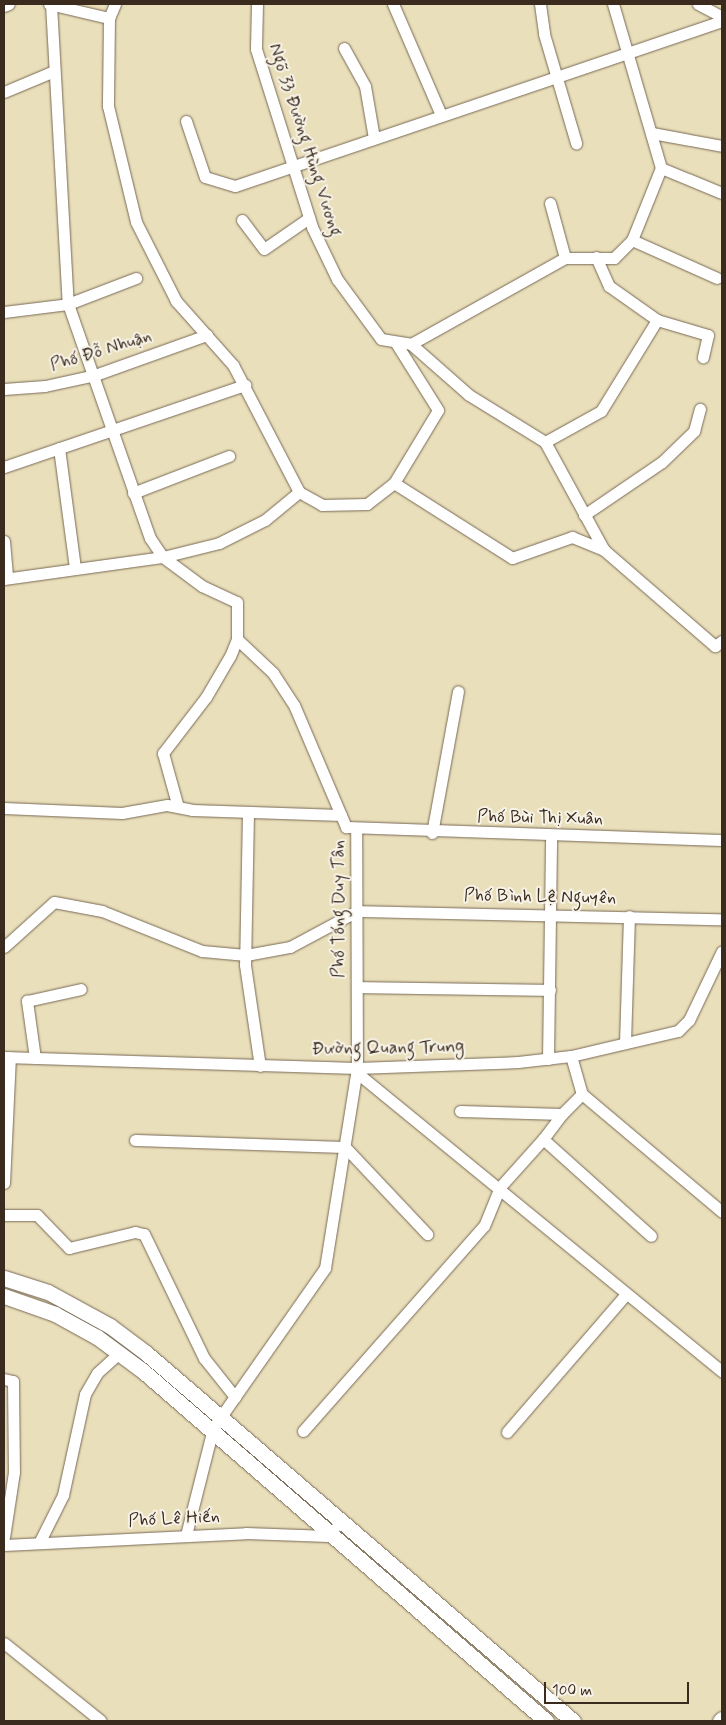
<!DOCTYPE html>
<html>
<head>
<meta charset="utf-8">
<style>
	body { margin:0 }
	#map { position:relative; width:726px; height:1725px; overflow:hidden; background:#eadfbb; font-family:Mynerve,sans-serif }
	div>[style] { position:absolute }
	.roads { filter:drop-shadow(0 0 1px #786955) drop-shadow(0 0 1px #786955) }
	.street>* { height:11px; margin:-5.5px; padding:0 5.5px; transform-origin:5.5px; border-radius:5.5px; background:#fff }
	.secondary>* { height:15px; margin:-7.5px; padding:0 7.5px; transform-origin:7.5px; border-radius:7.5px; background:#fff }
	span { translate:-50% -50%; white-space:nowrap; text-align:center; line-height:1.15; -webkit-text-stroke:4px #f7f3e8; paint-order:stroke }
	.street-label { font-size:18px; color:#3b2a1e }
	.frame { position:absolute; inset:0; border:5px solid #3b2a1e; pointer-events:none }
	.scale { position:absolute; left:544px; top:1682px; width:145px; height:22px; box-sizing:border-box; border:2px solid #3b2a1e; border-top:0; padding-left:6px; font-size:15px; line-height:18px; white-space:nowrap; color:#3b2a1e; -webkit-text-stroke:4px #f7f3e8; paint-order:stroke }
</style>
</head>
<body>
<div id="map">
	<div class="roads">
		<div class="street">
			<div style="left:49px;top:4px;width:62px;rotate:13.1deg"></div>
			<div style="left:51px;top:4px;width:300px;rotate:86.8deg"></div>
			<div style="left:68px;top:304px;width:248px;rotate:70.7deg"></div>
			<div style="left:150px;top:538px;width:23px;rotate:56deg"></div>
			<div style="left:163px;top:557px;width:49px;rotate:36.6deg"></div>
			<div style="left:202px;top:586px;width:38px;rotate:25deg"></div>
			<div style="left:237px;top:602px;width:37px;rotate:90deg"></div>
			<div style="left:237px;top:639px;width:18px;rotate:112deg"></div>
			<div style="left:230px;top:656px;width:48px;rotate:120.3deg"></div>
			<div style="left:206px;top:697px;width:71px;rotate:127.5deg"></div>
			<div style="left:163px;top:753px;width:56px;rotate:74.5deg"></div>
			<div style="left:115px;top:4px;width:15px;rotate:113deg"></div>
			<div style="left:109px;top:18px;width:88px;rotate:90.7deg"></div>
			<div style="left:108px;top:106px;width:119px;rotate:76.4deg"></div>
			<div style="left:136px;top:222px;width:89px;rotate:63.1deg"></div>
			<div style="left:176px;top:301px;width:86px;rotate:48.3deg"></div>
			<div style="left:233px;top:365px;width:143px;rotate:62.5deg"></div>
			<div style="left:299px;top:492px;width:26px;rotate:29deg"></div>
			<div style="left:322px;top:505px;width:45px;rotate:-1.3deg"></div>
			<div style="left:367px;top:504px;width:34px;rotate:-38deg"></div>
			<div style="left:394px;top:483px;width:85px;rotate:-58.9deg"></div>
			<div style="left:438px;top:410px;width:79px;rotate:-122.1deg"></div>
			<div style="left:257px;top:4px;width:45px;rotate:91.3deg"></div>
			<div style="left:256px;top:49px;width:187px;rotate:72.5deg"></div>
			<div style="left:312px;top:227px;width:58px;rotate:64.3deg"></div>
			<div style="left:337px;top:279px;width:74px;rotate:53.7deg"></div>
			<div style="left:381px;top:339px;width:30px;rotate:9deg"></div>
			<div style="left:411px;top:344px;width:77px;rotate:41.3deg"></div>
			<div style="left:469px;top:395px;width:89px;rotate:31.7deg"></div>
			<div style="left:545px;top:442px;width:123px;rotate:61.4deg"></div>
			<div style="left:393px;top:4px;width:121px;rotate:66.6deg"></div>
			<div style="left:540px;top:4px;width:30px;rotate:82deg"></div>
			<div style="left:544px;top:34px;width:114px;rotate:73.6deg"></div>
			<div style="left:698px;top:4px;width:27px;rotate:28deg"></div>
			<div style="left:4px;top:6px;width:5px;rotate:-22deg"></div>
			<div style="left:344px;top:48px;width:43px;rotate:61.1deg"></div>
			<div style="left:365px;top:86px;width:53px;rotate:80.2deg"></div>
			<div style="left:4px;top:92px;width:54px;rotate:-22.8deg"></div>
			<div style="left:186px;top:121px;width:59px;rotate:71.3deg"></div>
			<div style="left:205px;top:177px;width:31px;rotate:17deg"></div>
			<div style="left:235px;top:186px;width:514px;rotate:-18.72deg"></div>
			<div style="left:652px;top:133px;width:71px;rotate:10.5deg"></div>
			<div style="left:661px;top:168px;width:66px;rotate:22.3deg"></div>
			<div style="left:550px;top:203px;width:57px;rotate:74.7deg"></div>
			<div style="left:242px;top:220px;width:36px;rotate:53deg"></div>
			<div style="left:264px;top:249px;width:55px;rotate:-34.6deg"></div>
			<div style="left:632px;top:240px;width:93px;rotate:24.1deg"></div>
			<div style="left:596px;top:257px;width:32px;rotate:66deg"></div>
			<div style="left:609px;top:286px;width:59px;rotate:35.3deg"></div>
			<div style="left:657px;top:320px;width:53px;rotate:16.4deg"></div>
			<div style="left:708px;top:335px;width:23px;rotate:103deg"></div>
			<div style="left:4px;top:312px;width:64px;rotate:-7.1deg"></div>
			<div style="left:68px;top:304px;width:73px;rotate:-20.9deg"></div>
			<div style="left:411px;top:344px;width:176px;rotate:-29.2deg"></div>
			<div style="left:565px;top:258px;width:49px"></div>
			<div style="left:614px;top:258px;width:25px;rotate:-45deg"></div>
			<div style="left:632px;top:240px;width:78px;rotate:-68.1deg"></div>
			<div style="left:661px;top:168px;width:171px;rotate:-106.3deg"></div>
			<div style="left:4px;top:389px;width:41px;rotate:-4.2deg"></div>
			<div style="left:45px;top:386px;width:51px;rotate:-12.4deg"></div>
			<div style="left:95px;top:375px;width:119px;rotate:-19.7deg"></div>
			<div style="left:545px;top:442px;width:64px;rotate:-29deg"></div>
			<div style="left:601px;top:411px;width:107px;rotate:-58.4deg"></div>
			<div style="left:59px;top:448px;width:121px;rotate:82.4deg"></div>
			<div style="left:4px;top:467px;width:255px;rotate:-18.8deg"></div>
			<div style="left:394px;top:483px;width:140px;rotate:32.4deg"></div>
			<div style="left:512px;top:558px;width:64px;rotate:-19.3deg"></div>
			<div style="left:572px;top:537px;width:35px;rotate:22deg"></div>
			<div style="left:604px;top:550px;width:147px;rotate:40.9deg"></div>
			<div style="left:715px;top:646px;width:9px;rotate:-36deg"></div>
			<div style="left:133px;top:493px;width:103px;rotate:-21.1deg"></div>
			<div style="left:584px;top:515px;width:94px;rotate:-34.2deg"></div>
			<div style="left:662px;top:462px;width:45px;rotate:-44.1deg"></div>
			<div style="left:694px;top:431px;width:23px;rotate:-75deg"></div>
			<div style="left:4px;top:541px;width:37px;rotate:85deg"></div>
			<div style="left:4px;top:579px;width:161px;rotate:-7.9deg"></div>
			<div style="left:163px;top:557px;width:58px;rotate:-14deg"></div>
			<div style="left:219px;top:543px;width:51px;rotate:-26.6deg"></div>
			<div style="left:265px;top:520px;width:44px;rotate:-39.5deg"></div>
			<div style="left:237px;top:639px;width:50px;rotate:43.4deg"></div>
			<div style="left:273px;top:673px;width:38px;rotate:57deg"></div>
			<div style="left:294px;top:705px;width:133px;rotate:66.9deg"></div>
			<div style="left:346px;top:827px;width:376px;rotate:2deg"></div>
			<div style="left:4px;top:808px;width:118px;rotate:2.4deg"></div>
			<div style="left:122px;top:813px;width:46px;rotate:-10.1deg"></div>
			<div style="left:167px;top:805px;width:25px;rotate:11deg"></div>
			<div style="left:192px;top:810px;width:149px;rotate:1.9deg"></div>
			<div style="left:248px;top:812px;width:153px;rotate:91.1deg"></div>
			<div style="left:245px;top:965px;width:102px;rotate:81.6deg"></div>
			<div style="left:432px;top:833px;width:144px;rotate:-79.6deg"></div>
			<div style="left:4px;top:947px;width:67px;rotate:-42deg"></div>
			<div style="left:54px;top:902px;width:49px;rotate:10.6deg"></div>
			<div style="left:102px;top:911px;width:108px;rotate:21.8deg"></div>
			<div style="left:202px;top:951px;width:44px;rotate:5.2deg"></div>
			<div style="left:246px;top:955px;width:45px;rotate:-10.3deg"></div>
			<div style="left:290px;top:947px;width:76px;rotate:-28.2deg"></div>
			<div style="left:357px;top:911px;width:365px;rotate:1.3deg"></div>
			<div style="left:357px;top:987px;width:193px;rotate:0.9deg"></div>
			<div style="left:625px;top:1043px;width:127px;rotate:-88.2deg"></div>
			<div style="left:571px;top:1056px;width:40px;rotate:74deg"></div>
			<div style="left:582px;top:1094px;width:183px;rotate:40.1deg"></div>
			<div style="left:4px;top:1057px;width:353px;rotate:1.8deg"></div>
			<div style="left:357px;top:1068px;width:161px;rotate:-2.1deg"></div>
			<div style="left:518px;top:1062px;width:53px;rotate:-6.5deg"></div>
			<div style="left:571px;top:1056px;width:110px;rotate:-13.2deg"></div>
			<div style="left:678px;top:1031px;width:16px;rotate:-45deg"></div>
			<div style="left:689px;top:1020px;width:76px;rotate:-64.4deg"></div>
			<div style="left:35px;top:1058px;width:58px;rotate:-98deg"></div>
			<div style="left:27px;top:1001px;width:55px;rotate:-12.5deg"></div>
			<div style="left:548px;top:1059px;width:224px;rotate:-89.2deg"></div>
			<div style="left:356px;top:1072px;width:473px;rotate:39.3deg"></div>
			<div style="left:460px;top:1111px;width:102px;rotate:1.7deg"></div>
			<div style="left:562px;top:1114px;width:31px;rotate:127deg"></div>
			<div style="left:543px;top:1139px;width:145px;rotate:41.9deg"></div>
			<div style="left:562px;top:1114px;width:28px;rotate:-45deg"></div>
			<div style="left:135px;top:1140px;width:210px;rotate:1.9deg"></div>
			<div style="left:345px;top:1147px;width:120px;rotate:46.7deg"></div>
			<div style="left:4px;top:1183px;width:126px;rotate:-87.3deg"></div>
			<div style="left:4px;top:1215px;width:33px"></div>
			<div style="left:37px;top:1215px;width:46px;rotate:45.9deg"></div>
			<div style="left:69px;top:1248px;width:68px;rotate:-13.6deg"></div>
			<div style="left:135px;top:1232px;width:9px;rotate:13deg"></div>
			<div style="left:144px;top:1234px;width:138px;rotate:64.2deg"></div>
			<div style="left:204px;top:1358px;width:50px;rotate:51.5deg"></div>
			<div style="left:4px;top:1379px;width:9px;rotate:13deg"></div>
			<div style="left:13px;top:1381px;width:91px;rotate:89.4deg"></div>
			<div style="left:14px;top:1472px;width:66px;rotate:98.7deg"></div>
			<div style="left:303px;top:1431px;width:273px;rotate:-48.6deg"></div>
			<div style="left:484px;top:1226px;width:42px;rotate:-67.7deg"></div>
			<div style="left:500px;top:1187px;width:64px;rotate:-48.1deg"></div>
			<div style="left:507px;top:1432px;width:182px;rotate:-49.2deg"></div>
			<div style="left:186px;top:1535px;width:110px;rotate:-75.8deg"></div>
			<div style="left:213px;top:1428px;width:195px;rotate:-55deg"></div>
			<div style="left:325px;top:1268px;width:203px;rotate:-80.9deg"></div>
			<div style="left:357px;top:1068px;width:237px;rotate:-90.2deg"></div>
			<div style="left:39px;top:1543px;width:54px;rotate:-63.4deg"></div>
			<div style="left:63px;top:1495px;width:103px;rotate:-77.7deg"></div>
			<div style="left:85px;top:1394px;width:24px;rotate:-60deg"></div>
			<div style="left:97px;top:1373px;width:30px;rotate:-42deg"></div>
			<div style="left:4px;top:1545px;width:242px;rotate:-2.8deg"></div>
			<div style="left:246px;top:1533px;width:82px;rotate:2.1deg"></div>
			<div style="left:328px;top:1536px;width:9px;rotate:-49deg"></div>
			<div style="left:4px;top:1643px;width:124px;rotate:38.8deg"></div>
		</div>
		<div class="secondary">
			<div style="left:4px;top:1278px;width:46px;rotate:17.7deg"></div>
			<div style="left:48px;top:1292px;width:71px;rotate:28.7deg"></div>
			<div style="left:110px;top:1326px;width:45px;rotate:36.9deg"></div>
			<div style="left:146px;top:1353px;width:564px;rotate:40.76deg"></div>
			<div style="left:4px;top:1296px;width:54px;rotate:19.4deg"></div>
			<div style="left:55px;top:1314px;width:48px;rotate:28.7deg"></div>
			<div style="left:97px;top:1337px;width:57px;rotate:36.5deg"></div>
			<div style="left:143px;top:1371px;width:534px;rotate:40.97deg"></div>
			<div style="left:720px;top:1721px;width:3px;rotate:-45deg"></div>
		</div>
	</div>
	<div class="street-label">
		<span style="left:305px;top:140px;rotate:72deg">Ngõ 33 Đường Hùng Vương</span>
		<span style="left:101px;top:351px;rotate:-17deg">Phố Đỗ Nhuận</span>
		<span style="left:540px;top:818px;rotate:1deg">Phố Bùi Thị Xuân</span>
		<span style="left:540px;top:897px;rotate:1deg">Phố Bình Lệ Nguyên</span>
		<span style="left:339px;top:909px;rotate:-90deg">Phố Tống Duy Tân</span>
		<span style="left:388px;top:1048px;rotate:-1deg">Đường Quang Trung</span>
		<span style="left:174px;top:1519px;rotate:-3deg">Phố Lê Hiến</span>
	</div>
	<div class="frame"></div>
	<div class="scale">100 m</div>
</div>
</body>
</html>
